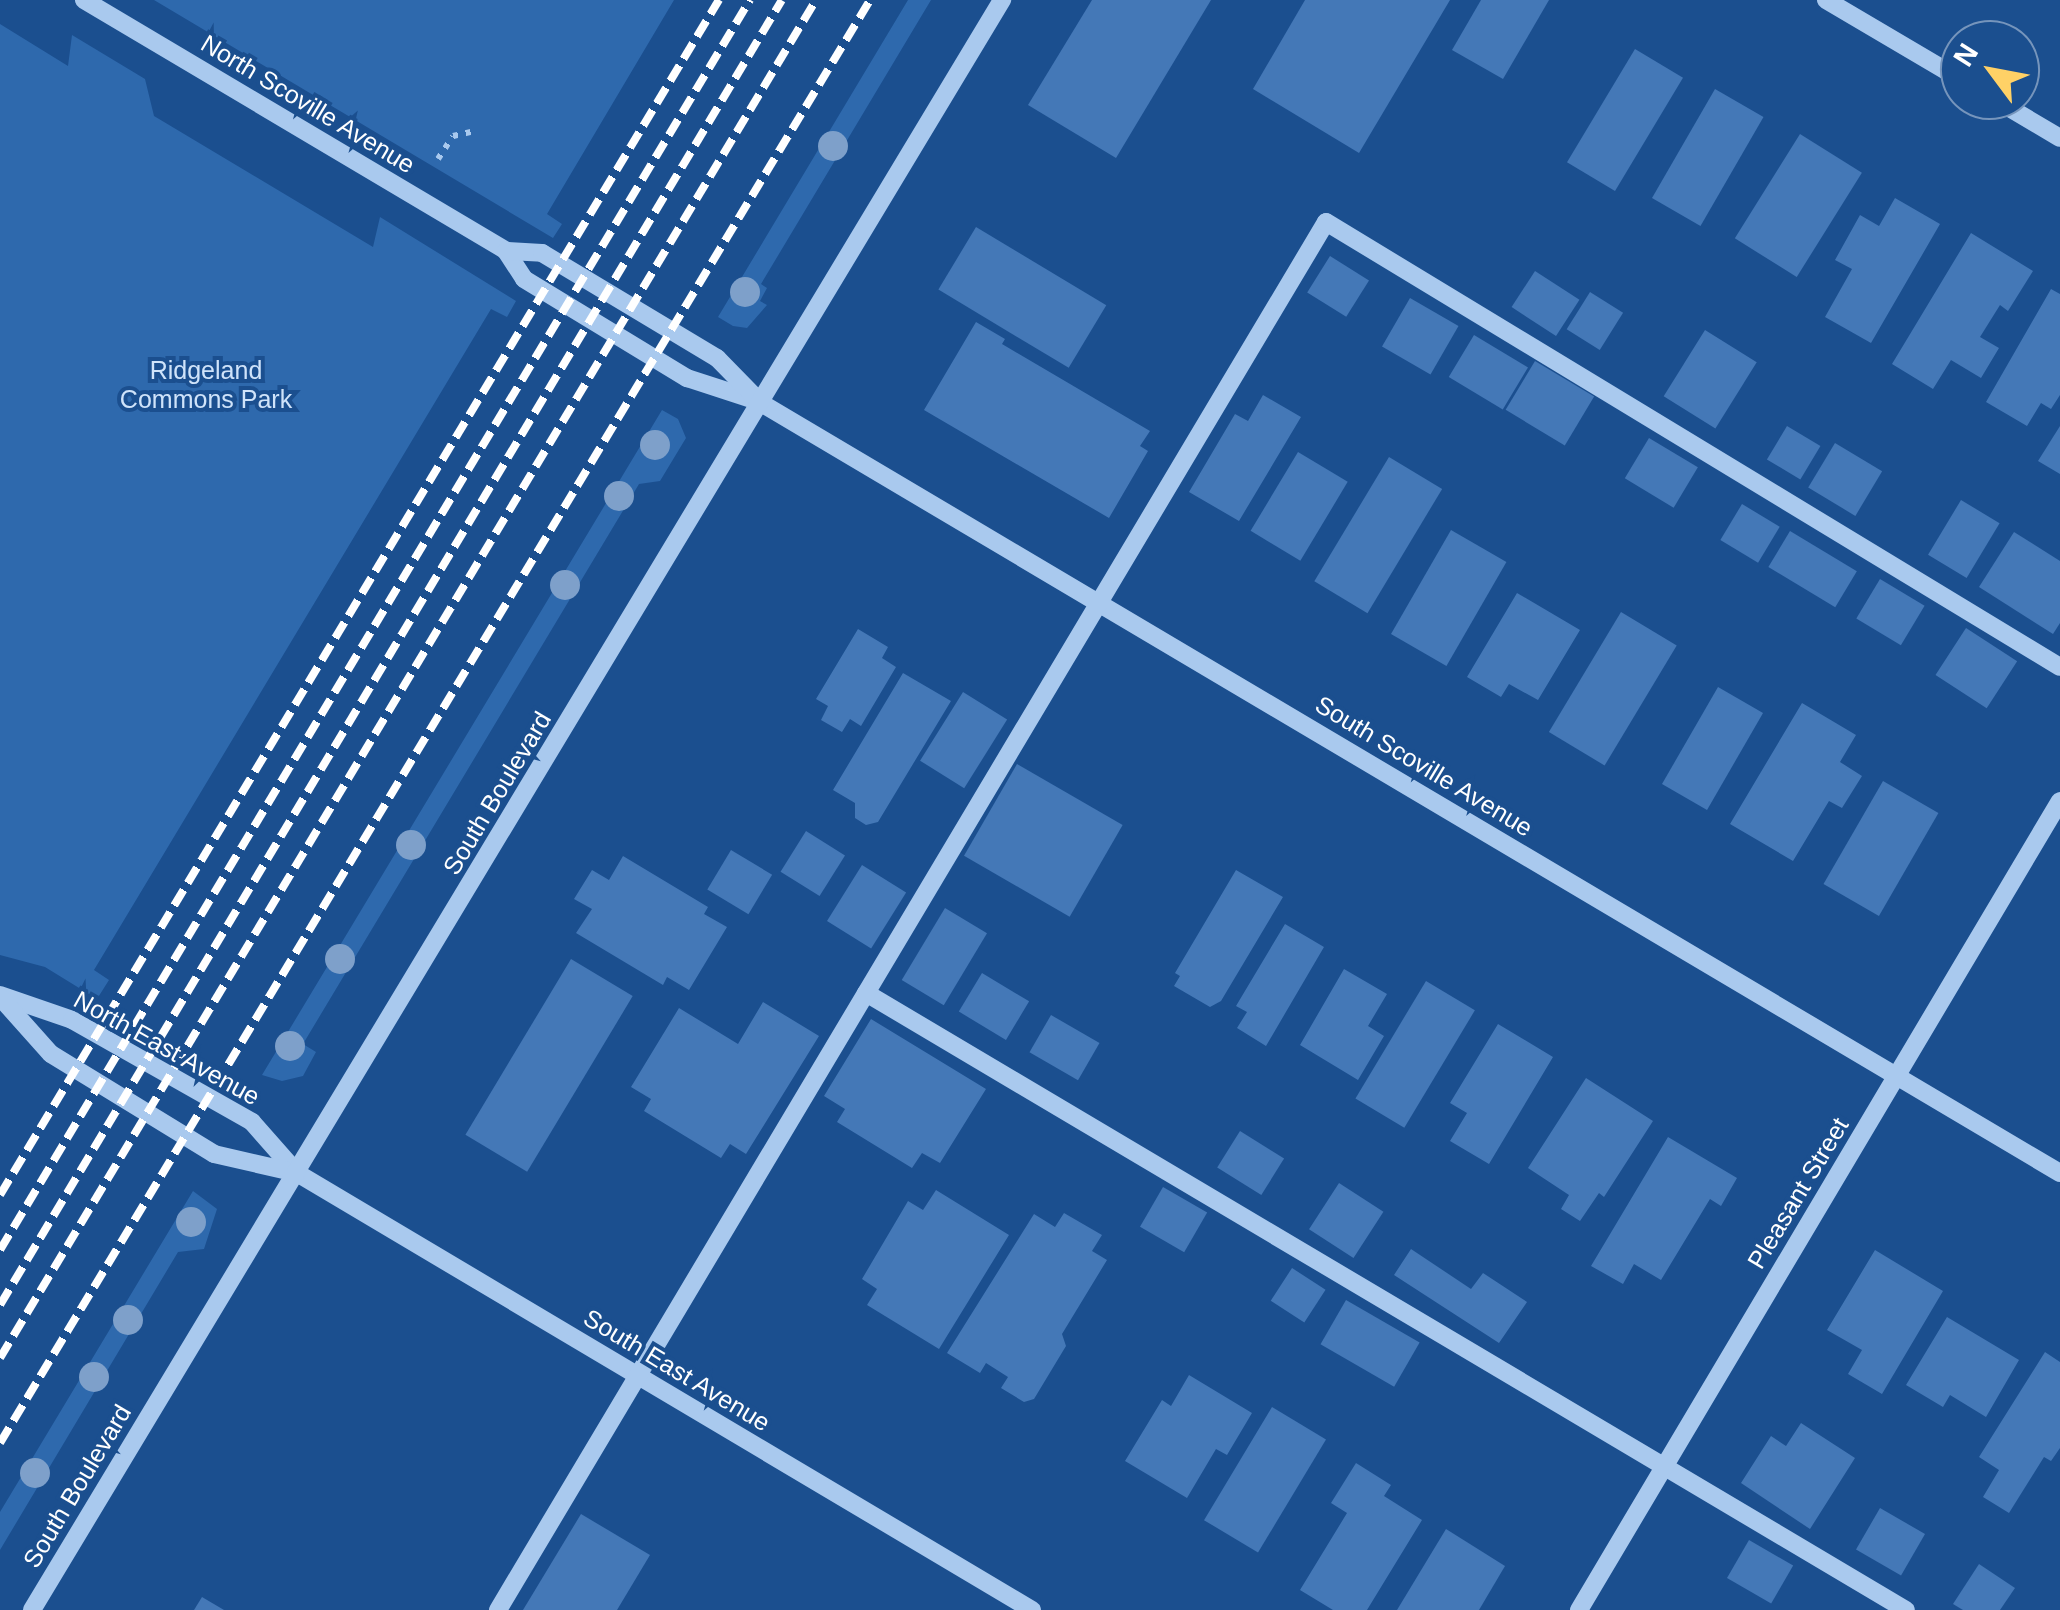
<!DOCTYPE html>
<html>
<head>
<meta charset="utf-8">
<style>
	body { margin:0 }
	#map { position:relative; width:2060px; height:1610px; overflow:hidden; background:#1b4f8f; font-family:Helvetica,sans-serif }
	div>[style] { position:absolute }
	.green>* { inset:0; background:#2e69ad }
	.building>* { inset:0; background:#4478b7; transform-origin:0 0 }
	.path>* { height:6px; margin-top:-3px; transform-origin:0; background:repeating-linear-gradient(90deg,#a9c9ee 0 5px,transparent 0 13px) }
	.minor>* { height:18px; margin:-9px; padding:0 9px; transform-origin:9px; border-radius:9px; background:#a9c9ee }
	.rail>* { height:8px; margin-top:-4px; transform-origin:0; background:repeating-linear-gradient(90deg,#fff 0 18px,transparent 0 26px) }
	.trees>* { width:30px; height:30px; margin:-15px; border-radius:50%; background:#7ea0ca }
	span { translate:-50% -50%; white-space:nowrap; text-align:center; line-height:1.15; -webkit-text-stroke:8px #1b4f8f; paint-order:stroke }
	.street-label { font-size:25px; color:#fff }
	.park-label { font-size:25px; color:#cfe3fa }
	.north { position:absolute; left:1940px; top:20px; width:100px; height:100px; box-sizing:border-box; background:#1b4f8f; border:2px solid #7695bc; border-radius:50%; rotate:302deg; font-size:28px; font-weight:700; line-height:40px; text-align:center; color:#fff }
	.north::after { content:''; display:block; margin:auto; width:35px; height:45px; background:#ffd166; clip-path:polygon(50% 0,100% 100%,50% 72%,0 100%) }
</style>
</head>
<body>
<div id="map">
	<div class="green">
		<div style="clip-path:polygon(154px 0,674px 0,547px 214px,562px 224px,553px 238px)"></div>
		<div style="clip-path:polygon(908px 0,931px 0,761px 284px,767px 288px,760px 301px,767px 305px,747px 328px,733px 326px,718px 317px)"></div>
		<div style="clip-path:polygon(0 24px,68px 66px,72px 35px,145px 79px,154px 116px,373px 247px,380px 217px,516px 301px,507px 317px,491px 309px,94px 970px,109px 980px,97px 999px,45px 967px,0 955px)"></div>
		<div style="clip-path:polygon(662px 410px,678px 419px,686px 438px,660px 481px,639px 484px,303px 1044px,316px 1052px,303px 1076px,282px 1081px,262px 1075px)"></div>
		<div style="clip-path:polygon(193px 1191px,217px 1209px,204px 1249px,178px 1252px,0 1550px,0 1512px)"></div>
	</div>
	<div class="building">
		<div style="clip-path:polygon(1092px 0,1211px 0,1116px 158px,1028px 105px)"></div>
		<div style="clip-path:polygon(1305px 0,1450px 0,1359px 153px,1253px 89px)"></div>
		<div style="clip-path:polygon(1481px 0,1549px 0,1503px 79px,1452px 50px)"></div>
		<div style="left:1635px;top:49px;width:56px;height:132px;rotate:31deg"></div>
		<div style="left:1715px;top:89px;width:56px;height:126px;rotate:30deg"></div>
		<div style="left:1800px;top:134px;width:73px;height:123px;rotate:32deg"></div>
		<div style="clip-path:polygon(1895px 198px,1940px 224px,1871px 343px,1825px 317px,1852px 269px,1835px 260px,1860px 215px,1879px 226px)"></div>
		<div style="left:976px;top:227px;width:152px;height:73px;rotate:31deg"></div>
		<div style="clip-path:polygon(1971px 233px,2033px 271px,2008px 311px,2000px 305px,1980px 337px,1999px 348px,1981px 378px,1951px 360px,1933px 389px,1892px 364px)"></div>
		<div style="left:1330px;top:256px;width:46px;height:43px;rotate:32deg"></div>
		<div style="left:1535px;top:271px;width:53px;height:43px;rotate:33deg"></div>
		<div style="clip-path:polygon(2051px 289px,2060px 294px,2060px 395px,2051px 409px,2041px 403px,2027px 426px,1986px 402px)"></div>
		<div style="left:1590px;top:292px;width:39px;height:44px;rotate:32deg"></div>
		<div style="left:1410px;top:298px;width:56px;height:56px;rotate:30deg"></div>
		<div style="clip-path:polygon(976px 322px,1005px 339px,1002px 344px,1150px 431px,1140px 446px,1148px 451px,1109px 518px,924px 410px)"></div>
		<div style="left:1705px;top:330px;width:61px;height:78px;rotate:32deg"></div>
		<div style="left:1474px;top:335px;width:63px;height:49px;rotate:31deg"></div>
		<div style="left:1535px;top:361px;width:69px;height:57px;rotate:31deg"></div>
		<div style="clip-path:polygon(1263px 395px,1301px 417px,1239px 521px,1189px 492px,1235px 414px,1248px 421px)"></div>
		<div style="left:1787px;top:426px;width:39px;height:39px;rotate:31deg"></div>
		<div style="clip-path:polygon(2060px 426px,2060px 474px,2038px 461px)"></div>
		<div style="left:1649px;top:438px;width:57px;height:47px;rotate:31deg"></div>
		<div style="left:1835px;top:443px;width:55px;height:52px;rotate:31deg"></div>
		<div style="left:1298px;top:452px;width:58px;height:92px;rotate:31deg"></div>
		<div style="left:1389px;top:457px;width:62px;height:145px;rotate:31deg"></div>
		<div style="left:1961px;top:500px;width:45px;height:64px;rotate:31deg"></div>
		<div style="left:1742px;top:504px;width:44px;height:42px;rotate:31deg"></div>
		<div style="left:1451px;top:530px;width:64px;height:120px;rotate:30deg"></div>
		<div style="left:1790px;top:531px;width:78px;height:42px;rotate:31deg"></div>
		<div style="clip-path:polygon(2014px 532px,2060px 561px,2060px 623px,2053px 634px,1979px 587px)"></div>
		<div style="left:1880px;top:579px;width:52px;height:46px;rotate:31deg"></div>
		<div style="clip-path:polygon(1517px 593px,1580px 630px,1538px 700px,1509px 684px,1501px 697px,1467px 677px)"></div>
		<div style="left:1621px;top:612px;width:65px;height:140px;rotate:31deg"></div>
		<div style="left:1966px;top:628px;width:61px;height:56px;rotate:33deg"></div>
		<div style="clip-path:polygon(858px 629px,888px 647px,882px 658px,896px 667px,861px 726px,850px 719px,842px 732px,821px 720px,828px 706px,816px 699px)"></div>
		<div style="clip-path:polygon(903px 673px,951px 701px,878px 822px,866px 825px,855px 818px,855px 803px,833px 790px)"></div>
		<div style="left:1718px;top:687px;width:52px;height:112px;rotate:30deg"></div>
		<div style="left:963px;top:692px;width:52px;height:81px;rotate:32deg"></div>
		<div style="clip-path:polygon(1802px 703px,1856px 735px,1840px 762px,1862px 776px,1842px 808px,1829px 801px,1793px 861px,1730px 824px)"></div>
		<div style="left:1017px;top:764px;width:122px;height:106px;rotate:30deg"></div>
		<div style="left:1883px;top:781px;width:64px;height:119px;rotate:30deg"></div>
		<div style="left:806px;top:831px;width:46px;height:48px;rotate:32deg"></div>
		<div style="left:731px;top:850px;width:48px;height:46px;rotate:31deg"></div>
		<div style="clip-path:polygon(623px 856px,708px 907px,704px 914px,727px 927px,689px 990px,667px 977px,663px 985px,576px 933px,592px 909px,574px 899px,592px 870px,609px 880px)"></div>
		<div style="left:862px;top:865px;width:52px;height:66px;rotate:32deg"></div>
		<div style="clip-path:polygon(1236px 870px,1283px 897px,1221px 1001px,1210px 1007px,1174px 986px,1180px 976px,1175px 973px)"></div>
		<div style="left:945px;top:908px;width:49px;height:84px;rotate:31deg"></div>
		<div style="clip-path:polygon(1285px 924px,1324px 947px,1266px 1046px,1237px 1028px,1247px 1012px,1236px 1006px)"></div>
		<div style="left:571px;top:959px;width:72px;height:205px;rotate:31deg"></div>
		<div style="clip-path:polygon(1344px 969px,1387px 994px,1368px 1026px,1384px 1036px,1358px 1080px,1300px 1045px)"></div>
		<div style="left:982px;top:973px;width:55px;height:45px;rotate:31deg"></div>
		<div style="left:1426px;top:981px;width:57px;height:137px;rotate:31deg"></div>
		<div style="clip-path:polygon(763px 1002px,819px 1036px,746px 1154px,730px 1144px,721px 1158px,644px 1111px,651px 1099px,631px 1087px,679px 1008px,738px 1044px)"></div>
		<div style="left:1051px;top:1015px;width:56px;height:43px;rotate:30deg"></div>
		<div style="clip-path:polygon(871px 1019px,986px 1089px,940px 1163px,922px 1153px,912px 1168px,837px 1122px,845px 1109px,824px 1096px)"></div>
		<div style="clip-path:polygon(1498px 1024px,1553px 1057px,1489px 1164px,1450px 1141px,1467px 1113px,1450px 1103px)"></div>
		<div style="clip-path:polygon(1586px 1078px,1653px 1121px,1604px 1197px,1599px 1193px,1580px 1221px,1561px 1209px,1569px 1195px,1528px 1168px)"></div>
		<div style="left:1240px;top:1131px;width:52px;height:43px;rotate:32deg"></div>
		<div style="clip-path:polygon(1668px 1137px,1737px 1178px,1721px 1206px,1710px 1199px,1661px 1280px,1634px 1264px,1623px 1284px,1591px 1266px)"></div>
		<div style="left:1339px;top:1183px;width:53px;height:55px;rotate:33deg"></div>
		<div style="left:1163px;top:1187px;width:51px;height:46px;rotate:30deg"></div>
		<div style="clip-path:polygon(936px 1190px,1009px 1235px,939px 1349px,867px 1305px,877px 1289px,862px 1279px,908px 1201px,923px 1210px)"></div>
		<div style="clip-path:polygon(1064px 1213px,1102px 1235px,1092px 1251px,1107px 1260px,1062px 1334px,1066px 1346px,1034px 1399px,1024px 1402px,1001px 1388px,1008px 1377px,986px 1363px,980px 1373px,947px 1353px,1034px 1214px,1055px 1227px)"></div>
		<div style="clip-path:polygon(1411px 1249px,1471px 1289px,1483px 1273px,1527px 1302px,1499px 1343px,1394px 1275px)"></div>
		<div style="clip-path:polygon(1875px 1250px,1943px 1291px,1882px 1394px,1848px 1374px,1862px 1350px,1827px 1330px)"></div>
		<div style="left:1292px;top:1268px;width:40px;height:39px;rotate:33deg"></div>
		<div style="left:1346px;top:1300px;width:85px;height:51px;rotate:30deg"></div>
		<div style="clip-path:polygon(1947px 1317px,2019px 1360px,1986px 1417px,1950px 1395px,1943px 1407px,1906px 1385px)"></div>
		<div style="clip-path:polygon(2045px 1352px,2060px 1362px,2060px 1448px,2051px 1461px,2044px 1457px,2009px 1513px,1983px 1497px,1999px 1470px,1979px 1457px)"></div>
		<div style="clip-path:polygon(1189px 1375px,1252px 1413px,1227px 1455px,1216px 1449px,1187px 1498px,1125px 1461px,1162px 1400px,1171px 1406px)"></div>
		<div style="left:1272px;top:1407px;width:63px;height:132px;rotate:31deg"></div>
		<div style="clip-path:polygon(1801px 1423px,1855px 1458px,1810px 1529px,1741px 1483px,1771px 1436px,1786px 1446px)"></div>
		<div style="clip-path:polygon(1356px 1463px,1391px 1485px,1384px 1496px,1422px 1520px,1367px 1610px,1333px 1610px,1300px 1590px,1347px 1513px,1331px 1503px)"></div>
		<div style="left:1880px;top:1508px;width:52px;height:48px;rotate:30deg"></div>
		<div style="clip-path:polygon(581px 1514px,650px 1555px,617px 1610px,523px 1610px)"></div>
		<div style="clip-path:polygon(1446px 1529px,1505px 1566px,1479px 1610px,1397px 1610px)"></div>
		<div style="left:1749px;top:1540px;width:51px;height:44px;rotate:30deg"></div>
		<div style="clip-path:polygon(1979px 1564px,2015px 1588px,2000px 1610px,1963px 1610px,1953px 1604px)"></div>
		<div style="clip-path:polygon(202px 1597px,224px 1610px,194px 1610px)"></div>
	</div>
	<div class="path">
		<div style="left:438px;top:159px;width:27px;rotate:-57deg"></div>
		<div style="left:453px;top:136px;width:23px;rotate:-13deg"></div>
	</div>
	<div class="minor">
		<div style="left:84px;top:0;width:491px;rotate:30.7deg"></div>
		<div style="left:506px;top:251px;width:33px;rotate:57deg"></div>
		<div style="left:524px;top:279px;width:191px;rotate:31.3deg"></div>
		<div style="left:687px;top:378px;width:78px;rotate:18deg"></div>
		<div style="left:1826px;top:0;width:156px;rotate:30.5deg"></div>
		<div style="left:1996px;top:100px;width:74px;rotate:30.7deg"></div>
		<div style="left:506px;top:251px;width:36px;rotate:3deg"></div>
		<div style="left:542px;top:253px;width:204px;rotate:31deg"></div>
		<div style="left:717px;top:358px;width:63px;rotate:45.6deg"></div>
		<div style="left:761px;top:403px;width:1510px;rotate:30.66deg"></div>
		<div style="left:866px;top:993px;width:1209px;rotate:30.68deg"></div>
		<div style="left:0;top:995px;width:76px;rotate:19.1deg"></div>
		<div style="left:72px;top:1020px;width:207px;rotate:29.5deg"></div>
		<div style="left:252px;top:1122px;width:68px;rotate:48.6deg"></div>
		<div style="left:297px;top:1173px;width:855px;rotate:30.73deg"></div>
		<div style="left:0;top:997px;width:76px;rotate:48.2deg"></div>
		<div style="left:51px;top:1054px;width:191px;rotate:31.5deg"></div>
		<div style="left:214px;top:1154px;width:85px;rotate:12.9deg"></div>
		<div style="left:32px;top:1610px;width:1880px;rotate:-58.93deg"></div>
		<div style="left:498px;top:1610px;width:1616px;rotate:-59.18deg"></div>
		<div style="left:1326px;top:222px;width:858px;rotate:31.23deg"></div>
		<div style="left:1579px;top:1610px;width:941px;rotate:-59.27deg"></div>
	</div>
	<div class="rail">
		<div style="left:0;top:1195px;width:1395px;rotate:-58.97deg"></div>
		<div style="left:0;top:1250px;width:1458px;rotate:-59.04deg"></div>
		<div style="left:0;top:1305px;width:1521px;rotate:-59.07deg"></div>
		<div style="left:0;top:1358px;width:1584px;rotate:-59deg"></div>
		<div style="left:0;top:1443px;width:1685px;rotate:-58.91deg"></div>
	</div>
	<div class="trees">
		<div style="left:833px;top:146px"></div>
		<div style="left:745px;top:292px"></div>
		<div style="left:655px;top:445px"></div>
		<div style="left:619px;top:496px"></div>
		<div style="left:565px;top:585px"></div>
		<div style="left:411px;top:845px"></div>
		<div style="left:340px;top:959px"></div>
		<div style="left:290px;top:1046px"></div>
		<div style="left:191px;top:1222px"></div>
		<div style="left:128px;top:1320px"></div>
		<div style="left:94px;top:1377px"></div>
		<div style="left:35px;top:1473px"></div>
	</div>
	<div class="street-label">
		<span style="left:308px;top:104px;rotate:31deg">North Scoville Avenue</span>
		<span style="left:1424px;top:766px;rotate:31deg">South Scoville Avenue</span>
		<span style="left:497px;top:793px;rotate:-59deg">South Boulevard</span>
		<span style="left:167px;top:1048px;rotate:29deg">North East Avenue</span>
		<span style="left:1798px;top:1193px;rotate:-59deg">Pleasant Street</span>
		<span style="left:677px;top:1370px;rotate:31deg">South East Avenue</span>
		<span style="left:77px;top:1486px;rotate:-59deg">South Boulevard</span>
	</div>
	<div class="park-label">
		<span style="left:206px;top:385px">Ridgeland<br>Commons Park</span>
	</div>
	<div class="north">N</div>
</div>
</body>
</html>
